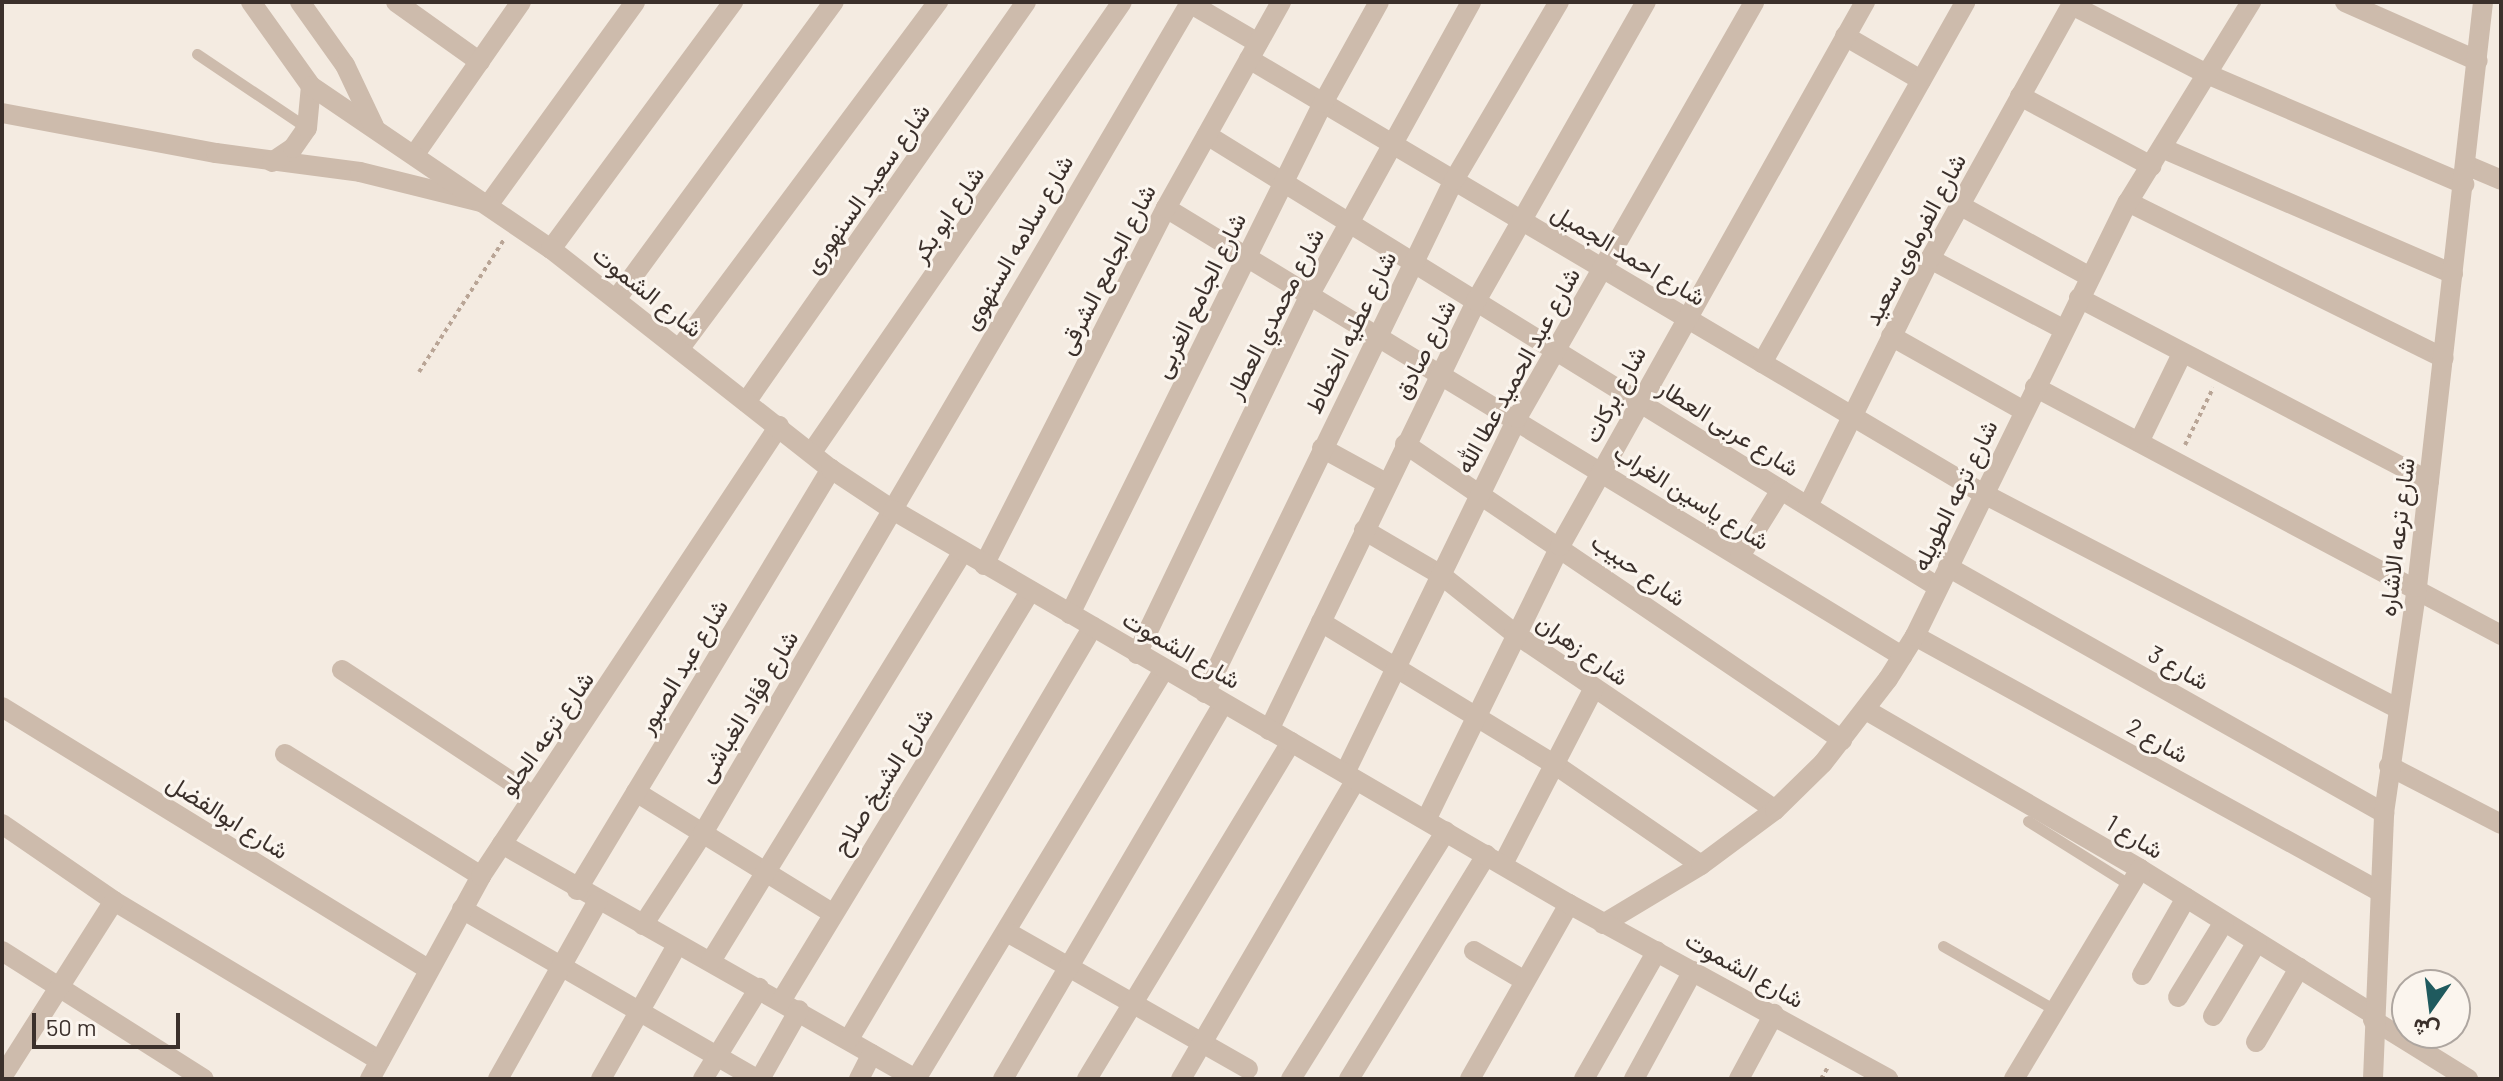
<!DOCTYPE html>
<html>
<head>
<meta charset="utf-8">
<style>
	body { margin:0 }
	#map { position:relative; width:2503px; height:1081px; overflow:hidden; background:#f4ebe1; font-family:Barlow,Vazirmatn,sans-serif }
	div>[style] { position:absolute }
	.path>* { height:4px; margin-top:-2px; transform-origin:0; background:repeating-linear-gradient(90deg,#b9a596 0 4px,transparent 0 8px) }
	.service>* { height:11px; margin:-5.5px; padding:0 5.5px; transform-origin:5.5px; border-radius:5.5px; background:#cdbbac }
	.minor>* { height:20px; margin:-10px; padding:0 10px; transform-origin:10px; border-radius:10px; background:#cdbbac }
	.tertiary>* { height:20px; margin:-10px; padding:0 10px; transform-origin:10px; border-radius:10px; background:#cdbbac }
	span { translate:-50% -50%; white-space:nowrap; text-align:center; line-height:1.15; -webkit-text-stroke:6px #fbf5ee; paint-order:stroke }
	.street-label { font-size:24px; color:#3b302b }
	.frame { position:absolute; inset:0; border:4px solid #3b302b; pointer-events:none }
	.north { position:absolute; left:2391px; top:969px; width:80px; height:80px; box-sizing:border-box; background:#fbf5ee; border:2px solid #aea6a0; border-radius:50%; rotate:194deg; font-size:22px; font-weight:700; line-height:32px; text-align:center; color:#3b302b }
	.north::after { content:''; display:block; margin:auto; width:28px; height:36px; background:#1f5a5e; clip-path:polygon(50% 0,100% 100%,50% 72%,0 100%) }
	.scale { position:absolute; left:32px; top:1013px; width:148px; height:36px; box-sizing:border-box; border:4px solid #3b302b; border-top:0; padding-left:10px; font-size:24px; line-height:28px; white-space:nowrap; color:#3b302b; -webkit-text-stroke:6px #fbf5ee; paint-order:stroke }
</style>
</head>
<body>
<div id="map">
	<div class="path">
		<div style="left:419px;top:372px;width:159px;rotate:-57.3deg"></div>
		<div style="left:2185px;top:445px;width:64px;rotate:-63.8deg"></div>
		<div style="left:1821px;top:1079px;width:14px;rotate:-60deg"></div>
	</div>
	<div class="service">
		<div style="left:197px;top:54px;width:133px;rotate:33.9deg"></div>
		<div style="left:2028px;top:821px;width:120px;rotate:32.1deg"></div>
		<div style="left:1943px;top:946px;width:129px;rotate:29.7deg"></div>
	</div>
	<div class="minor">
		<div style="left:396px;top:2px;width:103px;rotate:35.5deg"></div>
		<div style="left:1188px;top:2px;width:81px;rotate:30.4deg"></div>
		<div style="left:2345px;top:2px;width:145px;rotate:23.9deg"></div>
		<div style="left:2072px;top:5px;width:152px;rotate:27.1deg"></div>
		<div style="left:2207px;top:74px;width:280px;rotate:23.2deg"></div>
		<div style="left:1845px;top:36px;width:88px;rotate:30.1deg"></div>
		<div style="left:1249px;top:59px;width:852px;rotate:30.63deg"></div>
		<div style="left:1982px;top:493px;width:467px;rotate:27.4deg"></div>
		<div style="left:2020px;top:96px;width:149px;rotate:28.1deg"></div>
		<div style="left:2px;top:113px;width:218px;rotate:10.6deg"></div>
		<div style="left:216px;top:153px;width:145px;rotate:7.5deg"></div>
		<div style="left:360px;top:172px;width:133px;rotate:13.9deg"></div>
		<div style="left:489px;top:204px;width:249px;rotate:-54.1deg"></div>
		<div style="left:1207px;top:135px;width:859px;rotate:31.73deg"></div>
		<div style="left:2162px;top:148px;width:317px;rotate:23.4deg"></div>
		<div style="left:415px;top:154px;width:185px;rotate:-55.1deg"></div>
		<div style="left:272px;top:162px;width:25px;rotate:-34deg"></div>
		<div style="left:293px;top:148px;width:24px;rotate:-55deg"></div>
		<div style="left:307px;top:128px;width:42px;rotate:-84.6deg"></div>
		<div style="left:2466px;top:165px;width:38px;rotate:23deg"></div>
		<div style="left:2128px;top:202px;width:352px;rotate:26.3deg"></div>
		<div style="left:1961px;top:206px;width:147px;rotate:28.8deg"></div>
		<div style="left:1166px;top:208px;width:862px;rotate:31.33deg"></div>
		<div style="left:551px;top:249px;width:307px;rotate:-53.6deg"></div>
		<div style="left:1930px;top:259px;width:150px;rotate:27.8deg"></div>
		<div style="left:617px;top:298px;width:367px;rotate:-53.8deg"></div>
		<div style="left:2079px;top:298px;width:395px;rotate:27.6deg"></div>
		<div style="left:1891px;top:336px;width:153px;rotate:29.4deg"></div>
		<div style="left:680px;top:348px;width:432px;rotate:-53.3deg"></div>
		<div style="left:1762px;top:363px;width:414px;rotate:-60.6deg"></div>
		<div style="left:2035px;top:387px;width:528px;rotate:28.02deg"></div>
		<div style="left:746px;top:402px;width:488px;rotate:-55deg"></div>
		<div style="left:2139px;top:442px;width:98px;rotate:-64deg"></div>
		<div style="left:1405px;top:444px;width:528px;rotate:34.11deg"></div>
		<div style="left:1322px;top:448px;width:73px;rotate:28.7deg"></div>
		<div style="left:812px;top:452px;width:546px;rotate:-55.44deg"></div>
		<div style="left:1808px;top:506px;width:275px;rotate:-63.7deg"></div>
		<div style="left:1930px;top:259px;width:294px;rotate:-60.9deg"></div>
		<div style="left:1364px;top:530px;width:89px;rotate:30.3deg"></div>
		<div style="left:1441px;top:575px;width:93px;rotate:38.5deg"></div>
		<div style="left:1514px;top:633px;width:315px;rotate:34.1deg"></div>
		<div style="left:1740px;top:556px;width:78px;rotate:-58.2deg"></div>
		<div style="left:984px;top:565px;width:401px;rotate:-63deg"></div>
		<div style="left:1166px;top:208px;width:236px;rotate:-60.8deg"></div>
		<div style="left:1948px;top:567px;width:501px;rotate:29.43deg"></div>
		<div style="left:1070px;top:614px;width:570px;rotate:-63.66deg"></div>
		<div style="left:1323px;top:103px;width:115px;rotate:-61deg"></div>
		<div style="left:1321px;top:622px;width:273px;rotate:31.4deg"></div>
		<div style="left:1554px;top:764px;width:178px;rotate:34.5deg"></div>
		<div style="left:1915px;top:636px;width:527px;rotate:28.8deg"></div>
		<div style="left:1137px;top:654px;width:399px;rotate:-64.3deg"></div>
		<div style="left:1310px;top:294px;width:333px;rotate:-61.1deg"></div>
		<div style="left:342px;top:670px;width:229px;rotate:33.4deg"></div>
		<div style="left:1205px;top:693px;width:570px;rotate:-64.11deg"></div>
		<div style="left:1454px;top:180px;width:207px;rotate:-59.5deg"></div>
		<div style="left:2px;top:707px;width:500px;rotate:31.59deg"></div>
		<div style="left:1866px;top:710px;width:317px;rotate:30.1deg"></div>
		<div style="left:2140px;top:869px;width:274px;rotate:31.9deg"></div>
		<div style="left:1269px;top:730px;width:476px;rotate:-64.2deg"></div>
		<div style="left:1476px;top:301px;width:344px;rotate:-60.4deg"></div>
		<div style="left:285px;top:754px;width:231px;rotate:31.9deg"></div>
		<div style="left:2389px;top:766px;width:126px;rotate:27.4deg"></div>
		<div style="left:1345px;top:773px;width:394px;rotate:-64.1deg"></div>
		<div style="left:1517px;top:418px;width:479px;rotate:-60.3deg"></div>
		<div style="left:636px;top:792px;width:230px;rotate:31.7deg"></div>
		<div style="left:1426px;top:820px;width:305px;rotate:-63.9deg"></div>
		<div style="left:1560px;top:546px;width:624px;rotate:-60.72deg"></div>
		<div style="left:2px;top:824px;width:136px;rotate:34.5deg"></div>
		<div style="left:114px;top:901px;width:310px;rotate:31deg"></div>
		<div style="left:502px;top:844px;width:476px;rotate:29.6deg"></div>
		<div style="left:916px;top:1079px;width:479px;rotate:-58.8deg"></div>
		<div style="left:1503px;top:864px;width:198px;rotate:-62.7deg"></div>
		<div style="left:577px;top:890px;width:492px;rotate:-58.9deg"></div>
		<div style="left:462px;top:909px;width:340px;rotate:30deg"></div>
		<div style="left:1603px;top:924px;width:114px;rotate:-31deg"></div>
		<div style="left:1701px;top:865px;width:92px;rotate:-36.6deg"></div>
		<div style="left:1775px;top:810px;width:67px;rotate:-44.4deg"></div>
		<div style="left:1823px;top:763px;width:106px;rotate:-52.3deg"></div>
		<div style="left:1888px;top:679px;width:51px;rotate:-57.9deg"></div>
		<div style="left:1915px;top:636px;width:483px;rotate:-63.9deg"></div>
		<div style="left:2128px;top:202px;width:235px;rotate:-58.4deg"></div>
		<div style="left:643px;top:925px;width:110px;rotate:-56.9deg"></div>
		<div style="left:703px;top:833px;width:962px;rotate:-59.6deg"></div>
		<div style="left:1007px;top:932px;width:277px;rotate:29.6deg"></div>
		<div style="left:2px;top:951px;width:239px;rotate:32.4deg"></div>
		<div style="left:1474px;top:951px;width:59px;rotate:30.5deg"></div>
		<div style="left:711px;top:961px;width:479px;rotate:-58.4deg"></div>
		<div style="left:2142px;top:975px;width:89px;rotate:-60.3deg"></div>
		<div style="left:2178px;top:997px;width:88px;rotate:-58.5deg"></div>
		<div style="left:781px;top:1001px;width:480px;rotate:-58.7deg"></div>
		<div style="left:2213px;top:1016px;width:86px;rotate:-59.3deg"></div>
		<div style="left:2373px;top:1020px;width:112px;rotate:31.8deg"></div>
		<div style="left:849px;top:1039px;width:479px;rotate:-59.4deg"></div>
		<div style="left:2256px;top:1042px;width:86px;rotate:-59.8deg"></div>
		<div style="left:6px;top:1071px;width:201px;rotate:-57.6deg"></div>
		<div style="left:370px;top:1079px;width:231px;rotate:-61.3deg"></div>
		<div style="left:481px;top:876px;width:540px;rotate:-56.49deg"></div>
		<div style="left:498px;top:1079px;width:204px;rotate:-60.7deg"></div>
		<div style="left:601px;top:1079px;width:154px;rotate:-60.4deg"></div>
		<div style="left:703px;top:1079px;width:107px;rotate:-58.4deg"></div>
		<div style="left:760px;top:1079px;width:79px;rotate:-60.5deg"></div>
		<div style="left:859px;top:1079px;width:28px;rotate:-63deg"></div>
		<div style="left:1003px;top:1079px;width:435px;rotate:-59.6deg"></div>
		<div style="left:1087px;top:1079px;width:394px;rotate:-58.8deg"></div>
		<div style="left:1181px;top:1079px;width:346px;rotate:-59.7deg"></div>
		<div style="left:1291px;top:1079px;width:292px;rotate:-58deg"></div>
		<div style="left:1349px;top:1079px;width:263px;rotate:-58.5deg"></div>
		<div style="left:1470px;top:1079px;width:201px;rotate:-60.5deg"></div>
		<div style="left:1584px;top:1079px;width:147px;rotate:-60.3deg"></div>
		<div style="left:1634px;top:1079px;width:123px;rotate:-61.4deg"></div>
		<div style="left:1739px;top:1079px;width:74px;rotate:-61.7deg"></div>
		<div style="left:2014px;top:1079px;width:245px;rotate:-59deg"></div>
		<div style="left:2373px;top:1079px;width:266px;rotate:-87.6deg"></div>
		<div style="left:2384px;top:813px;width:228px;rotate:-81.7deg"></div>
		<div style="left:2417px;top:587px;width:589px;rotate:-83.56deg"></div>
	</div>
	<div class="tertiary">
		<div style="left:251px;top:2px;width:103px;rotate:54.5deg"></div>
		<div style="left:311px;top:86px;width:290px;rotate:34.2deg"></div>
		<div style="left:551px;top:249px;width:356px;rotate:38.2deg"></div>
		<div style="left:831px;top:469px;width:74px;rotate:33.5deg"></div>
		<div style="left:893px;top:510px;width:782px;rotate:30.24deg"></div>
		<div style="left:1569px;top:904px;width:364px;rotate:28.7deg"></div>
		<div style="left:300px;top:2px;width:77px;rotate:54.5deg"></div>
		<div style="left:345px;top:65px;width:68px;rotate:64.6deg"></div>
	</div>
	<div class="street-label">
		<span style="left:866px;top:188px;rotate:-55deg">شارع سعيد السنهورى</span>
		<span style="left:947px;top:214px;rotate:-56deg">شارع ابو بكر</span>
		<span style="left:1914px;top:239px;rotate:-62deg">شارع الفرماوى سعيد</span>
		<span style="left:1017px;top:242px;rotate:-60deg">شارع سلامه السنهوى</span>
		<span style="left:1629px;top:254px;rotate:31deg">شارع احمد الجميل</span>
		<span style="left:1106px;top:269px;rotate:-63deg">شارع الجامع الشرقى</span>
		<span style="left:648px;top:291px;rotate:38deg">شارع الشموت</span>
		<span style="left:1199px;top:295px;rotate:-64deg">شارع الجامع الغربى</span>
		<span style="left:1274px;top:313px;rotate:-63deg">شارع محمدي العطار</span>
		<span style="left:1350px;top:332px;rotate:-64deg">شارع عطيه الخطاط</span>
		<span style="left:1424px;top:349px;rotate:-63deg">شارع صادق</span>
		<span style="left:1517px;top:370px;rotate:-61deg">شارع عبد الحميد عطا الله</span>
		<span style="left:1614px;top:394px;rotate:-62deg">شارع بركات</span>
		<span style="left:1729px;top:427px;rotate:32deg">شارع عربى العطار</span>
		<span style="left:1954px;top:495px;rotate:-64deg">شارع ترعه الطويله</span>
		<span style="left:1692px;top:496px;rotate:32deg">شارع ياسين الغراب</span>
		<span style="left:2396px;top:537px;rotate:-83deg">شارع ترعه الاشاره</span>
		<span style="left:1639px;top:569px;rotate:35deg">شارع حبيب</span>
		<span style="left:1182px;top:649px;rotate:30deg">شارع الشموت</span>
		<span style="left:1583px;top:649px;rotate:35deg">شارع زهران</span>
		<span style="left:682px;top:666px;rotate:-59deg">شارع عبد الصبور</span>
		<span style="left:2179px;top:667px;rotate:29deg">شارع 3</span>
		<span style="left:747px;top:706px;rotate:-59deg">شارع فؤاد الغباشى</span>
		<span style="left:546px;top:733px;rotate:-55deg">شارع ترعه الحلو</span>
		<span style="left:2158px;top:740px;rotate:29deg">شارع 2</span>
		<span style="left:882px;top:781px;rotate:-58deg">شارع الشيخ صلاح</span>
		<span style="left:228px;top:816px;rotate:32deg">شارع ابوالفضل</span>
		<span style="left:2135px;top:836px;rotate:31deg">شارع 1</span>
		<span style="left:1745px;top:969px;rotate:29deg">شارع الشموت</span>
	</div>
	<div class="frame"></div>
	<div class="north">ش</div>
	<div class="scale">50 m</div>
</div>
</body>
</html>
